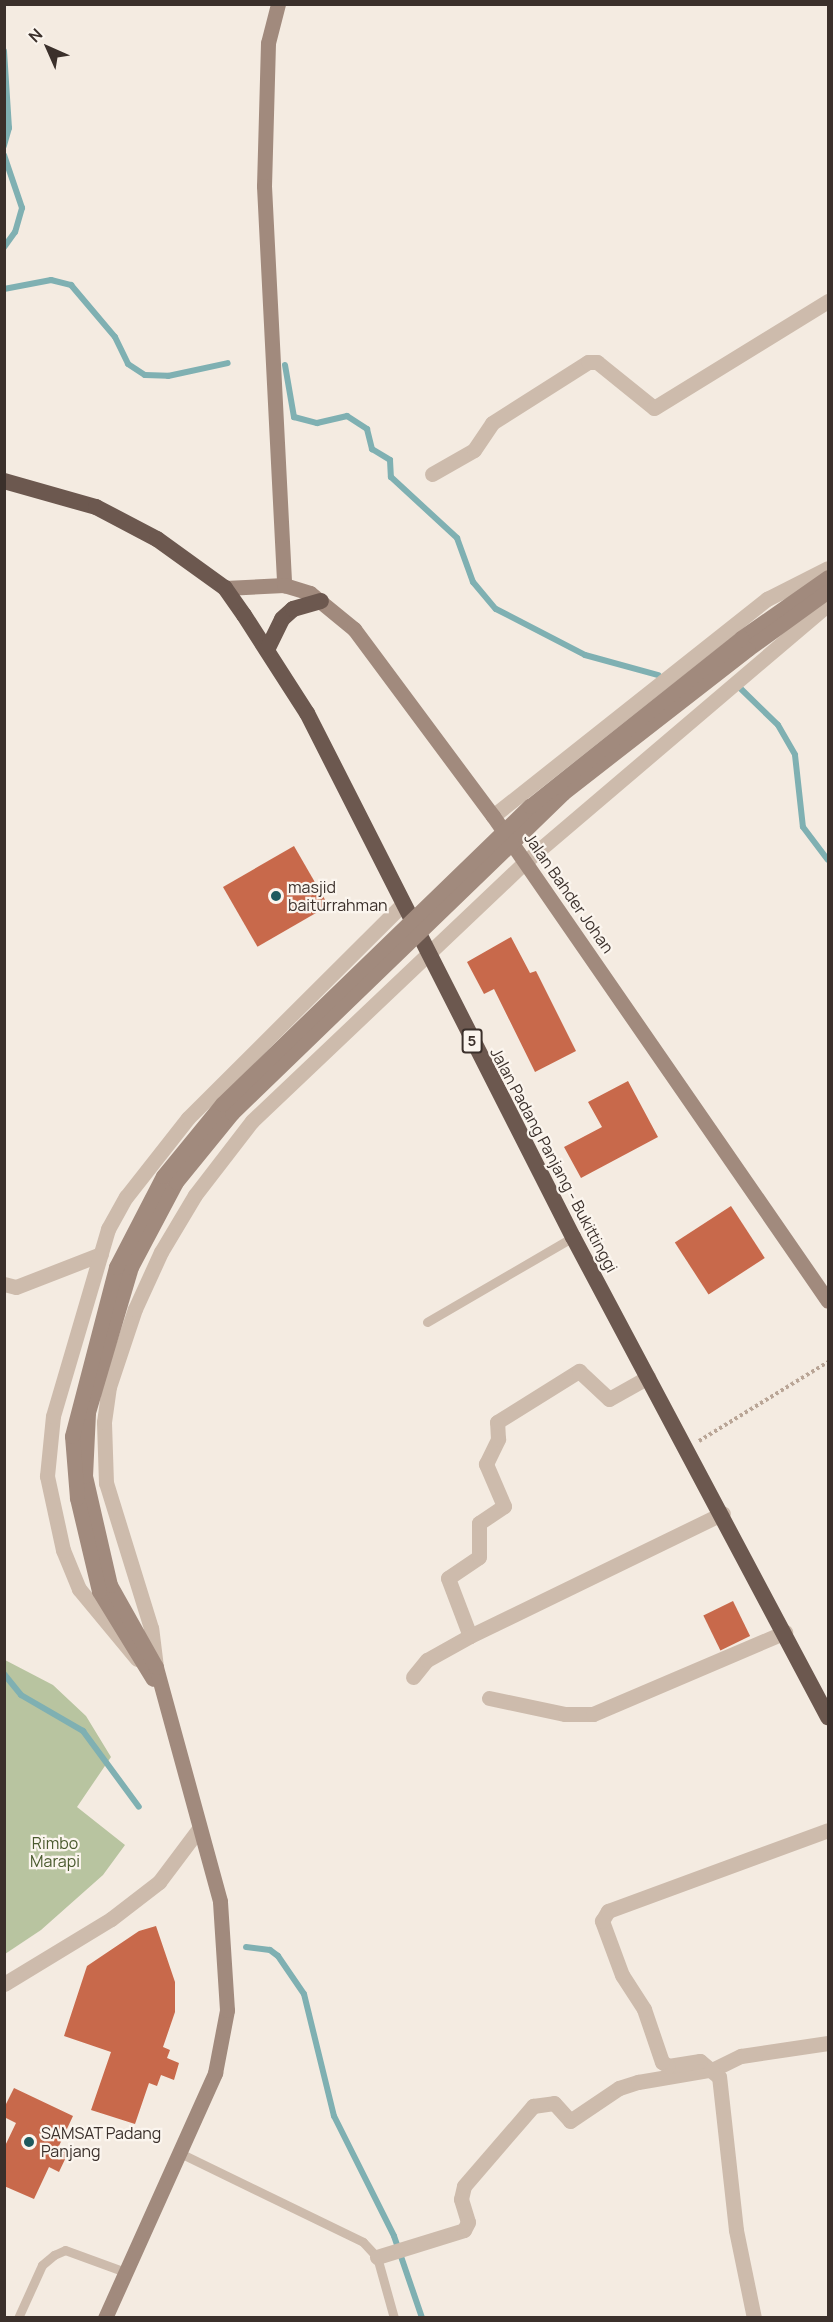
<!DOCTYPE html>
<html>
<head>
<meta charset="utf-8">
<style>
	body { margin:0 }
	#map { position:relative; width:833px; height:2322px; overflow:hidden; background:#f4ebe1; font-family:Manrope,sans-serif }
	div>[style] { position:absolute }
	.green>* { inset:0; background:#b8c4a0 }
	.stream>* { height:6px; margin:-3px; padding:0 3px; transform-origin:3px; border-radius:3px; background:#7fb0b2 }
	.building>* { inset:0; background:#c8694b; transform-origin:0 0 }
	.path>* { height:4px; margin-top:-2px; transform-origin:0; background:repeating-linear-gradient(90deg,#b9a596 0 3px,transparent 0 6px) }
	.service>* { height:9px; margin:-4.5px; padding:0 4.5px; transform-origin:4.5px; border-radius:4.5px; background:#cdbbac }
	.minor>* { height:15px; margin:-7.5px; padding:0 7.5px; transform-origin:7.5px; border-radius:7.5px; background:#cdbbac }
	.tertiary>* { height:15px; margin:-7.5px; padding:0 7.5px; transform-origin:7.5px; border-radius:7.5px; background:#cdbbac }
	.secondary>* { height:15px; margin:-7.5px; padding:0 7.5px; transform-origin:7.5px; border-radius:7.5px; background:#a18a7d }
	.trunk>* { height:16px; margin:-8px; padding:0 8px; transform-origin:8px; border-radius:8px; background:#6c584f }
	.secondary-bridge>* { height:15px; margin:-7.5px; padding:0 7.5px; transform-origin:7.5px; border-radius:7.5px; background:#a18a7d }
	.dots>* { width:16px; height:16px; translate:-50% -50%; box-sizing:border-box; border:3px solid #fbf5ee; border-radius:50% }
	span { translate:-50% -50%; white-space:nowrap; text-align:center; line-height:1.15; -webkit-text-stroke:4.5px #fbf5ee; paint-order:stroke }
	.shield-label span { padding:2px 4px; background:#fbf5ee; border:2px solid; border-radius:4px; -webkit-text-stroke-width:0 }
	.shield-label { font-size:15px; color:#3b302b; font-weight:700 }
	.poi-label { font-size:16px; color:#3b302b }
	.left { translate:0 -50%; text-align:left }
	.street-label { font-size:16px; color:#3b302b }
	.park-label { font-size:16px; color:#4a5a2e }
	.frame { position:absolute; inset:0; border:6px solid #3b302b; pointer-events:none }
	.north { position:absolute; left:18px; top:18px; width:60px; height:60px; -webkit-text-stroke:4px #fbf5ee; paint-order:stroke; rotate:315deg; font-size:16px; font-weight:700; line-height:24px; text-align:center; color:#3b302b }
	.north::after { content:''; display:block; margin:auto; width:21px; height:27px; background:#3b302b; clip-path:polygon(50% 0,100% 100%,50% 72%,0 100%) }
</style>
</head>
<body>
<div id="map">
	<div class="green">
		<div style="clip-path:polygon(5px 1660px,53px 1685px,86px 1716px,111px 1757px,77px 1807px,125px 1845px,103px 1875px,41px 1930px,5px 1954px)"></div>
	</div>
	<div class="stream">
		<div style="left:4px;top:51px;width:77px;rotate:86.3deg"></div>
		<div style="left:9px;top:128px;width:19px;rotate:106deg"></div>
		<div style="left:4px;top:155px;width:56px;rotate:71.2deg"></div>
		<div style="left:22px;top:208px;width:25px;rotate:106deg"></div>
		<div style="left:15px;top:232px;width:19px;rotate:126deg"></div>
		<div style="left:4px;top:289px;width:48px;rotate:-10.8deg"></div>
		<div style="left:51px;top:280px;width:21px;rotate:14deg"></div>
		<div style="left:71px;top:285px;width:68px;rotate:49.8deg"></div>
		<div style="left:115px;top:337px;width:30px;rotate:64deg"></div>
		<div style="left:128px;top:364px;width:20px;rotate:33deg"></div>
		<div style="left:145px;top:375px;width:23px;rotate:2deg"></div>
		<div style="left:168px;top:376px;width:61px;rotate:-12.2deg"></div>
		<div style="left:285px;top:365px;width:53px;rotate:80.2deg"></div>
		<div style="left:294px;top:417px;width:24px;rotate:15deg"></div>
		<div style="left:317px;top:423px;width:31px;rotate:-13deg"></div>
		<div style="left:347px;top:416px;width:24px;rotate:33deg"></div>
		<div style="left:367px;top:429px;width:21px;rotate:76deg"></div>
		<div style="left:372px;top:449px;width:21px;rotate:31deg"></div>
		<div style="left:390px;top:460px;width:17px;rotate:87deg"></div>
		<div style="left:391px;top:477px;width:90px;rotate:42.7deg"></div>
		<div style="left:457px;top:538px;width:47px;rotate:70deg"></div>
		<div style="left:473px;top:582px;width:35px;rotate:50deg"></div>
		<div style="left:496px;top:609px;width:100px;rotate:27.3deg"></div>
		<div style="left:585px;top:655px;width:76px;rotate:15.3deg"></div>
		<div style="left:739px;top:687px;width:54px;rotate:44.3deg"></div>
		<div style="left:778px;top:725px;width:34px;rotate:60deg"></div>
		<div style="left:795px;top:755px;width:72px;rotate:83.7deg"></div>
		<div style="left:803px;top:827px;width:41px;rotate:52.9deg"></div>
		<div style="left:4px;top:1674px;width:27px;rotate:51deg"></div>
		<div style="left:21px;top:1695px;width:72px;rotate:30.1deg"></div>
		<div style="left:83px;top:1731px;width:94px;rotate:53.6deg"></div>
		<div style="left:246px;top:1947px;width:24px;rotate:7deg"></div>
		<div style="left:270px;top:1950px;width:10px;rotate:37deg"></div>
		<div style="left:278px;top:1956px;width:46px;rotate:55.6deg"></div>
		<div style="left:304px;top:1994px;width:126px;rotate:76.2deg"></div>
		<div style="left:334px;top:2116px;width:134px;rotate:63.4deg"></div>
		<div style="left:394px;top:2236px;width:87px;rotate:71.1deg"></div>
	</div>
	<div class="building">
		<div style="left:294px;top:846px;width:69px;height:82px;rotate:60deg"></div>
		<div style="clip-path:polygon(511px 937px,530px 973px,536px 971px,576px 1051px,535px 1072px,494px 989px,484px 994px,467px 962px)"></div>
		<div style="clip-path:polygon(628px 1081px,658px 1137px,581px 1178px,564px 1147px,602px 1127px,588px 1102px)"></div>
		<div style="left:731px;top:1206px;width:62px;height:67px;rotate:57deg"></div>
		<div style="left:733px;top:1601px;width:39px;height:33px;rotate:64deg"></div>
		<div style="clip-path:polygon(156px 1926px,175px 1982px,175px 2012px,163px 2047px,170px 2050px,167px 2058px,179px 2063px,174px 2080px,161px 2075px,157px 2086px,149px 2083px,135px 2124px,91px 2110px,111px 2052px,64px 2036px,87px 1966px,139px 1931px)"></div>
		<div style="clip-path:polygon(14px 2088px,73px 2116px,58px 2148px,68px 2153px,59px 2172px,49px 2167px,34px 2199px,4px 2186px,4px 2148px,16px 2123px,4px 2117px,4px 2108px)"></div>
	</div>
	<div class="path">
		<div style="left:699px;top:1441px;width:151px;rotate:-31.5deg"></div>
	</div>
	<div class="service">
		<div style="left:427px;top:1322px;width:169px;rotate:-30.2deg"></div>
		<div style="left:182px;top:2154px;width:201px;rotate:25.9deg"></div>
		<div style="left:363px;top:2242px;width:21px;rotate:47deg"></div>
		<div style="left:377px;top:2257px;width:63px;rotate:74.4deg"></div>
		<div style="left:18px;top:2318px;width:58px;rotate:-65.6deg"></div>
		<div style="left:42px;top:2265px;width:16px;rotate:-40deg"></div>
		<div style="left:54px;top:2255px;width:12px;rotate:-24deg"></div>
		<div style="left:65px;top:2250px;width:67px;rotate:20.1deg"></div>
	</div>
	<div class="minor">
		<div style="left:432px;top:474px;width:48px;rotate:-29.7deg"></div>
		<div style="left:474px;top:450px;width:32px;rotate:-56deg"></div>
		<div style="left:492px;top:423px;width:114px;rotate:-32.4deg"></div>
		<div style="left:588px;top:362px;width:9px"></div>
		<div style="left:597px;top:362px;width:73px;rotate:38.9deg"></div>
		<div style="left:654px;top:408px;width:204px;rotate:-31.6deg"></div>
		<div style="left:4px;top:1284px;width:12px;rotate:14deg"></div>
		<div style="left:16px;top:1287px;width:91px;rotate:-21.2deg"></div>
		<div style="left:470px;top:1636px;width:62px;rotate:-110.8deg"></div>
		<div style="left:448px;top:1578px;width:37px;rotate:-34deg"></div>
		<div style="left:479px;top:1557px;width:34px;rotate:-90deg"></div>
		<div style="left:479px;top:1523px;width:30px;rotate:-34deg"></div>
		<div style="left:504px;top:1506px;width:46px;rotate:-113.2deg"></div>
		<div style="left:486px;top:1464px;width:28px;rotate:-64deg"></div>
		<div style="left:498px;top:1439px;width:17px;rotate:-93deg"></div>
		<div style="left:497px;top:1422px;width:97px;rotate:-31.9deg"></div>
		<div style="left:579px;top:1371px;width:41px;rotate:43deg"></div>
		<div style="left:609px;top:1399px;width:45px;rotate:-29.4deg"></div>
		<div style="left:413px;top:1677px;width:22px;rotate:-51deg"></div>
		<div style="left:427px;top:1660px;width:49px;rotate:-29.2deg"></div>
		<div style="left:470px;top:1636px;width:281px;rotate:-25.9deg"></div>
		<div style="left:489px;top:1698px;width:78px;rotate:11.9deg"></div>
		<div style="left:565px;top:1714px;width:28px"></div>
		<div style="left:593px;top:1714px;width:209px;rotate:-23.1deg"></div>
		<div style="left:4px;top:1984px;width:125px;rotate:-31.3deg"></div>
		<div style="left:111px;top:1919px;width:61px;rotate:-37.6deg"></div>
		<div style="left:159px;top:1882px;width:65px;rotate:-53.1deg"></div>
		<div style="left:377px;top:2257px;width:91px;rotate:-17.2deg"></div>
		<div style="left:464px;top:2230px;width:9px;rotate:-63deg"></div>
		<div style="left:468px;top:2222px;width:24px;rotate:-107deg"></div>
		<div style="left:461px;top:2199px;width:13px;rotate:-77deg"></div>
		<div style="left:464px;top:2186px;width:106px;rotate:-49.2deg"></div>
		<div style="left:533px;top:2106px;width:21px;rotate:-8deg"></div>
		<div style="left:554px;top:2103px;width:24px;rotate:48deg"></div>
		<div style="left:570px;top:2121px;width:59px;rotate:-34deg"></div>
		<div style="left:619px;top:2088px;width:20px;rotate:-18deg"></div>
		<div style="left:638px;top:2082px;width:77px;rotate:-9.7deg"></div>
		<div style="left:714px;top:2069px;width:30px;rotate:-26deg"></div>
		<div style="left:741px;top:2056px;width:88px;rotate:-8.5deg"></div>
		<div style="left:754px;top:2318px;width:90px;rotate:-101.6deg"></div>
		<div style="left:736px;top:2230px;width:154px;rotate:-96.3deg"></div>
		<div style="left:719px;top:2077px;width:25px;rotate:-140deg"></div>
		<div style="left:700px;top:2061px;width:32px;rotate:171deg"></div>
		<div style="left:668px;top:2066px;width:7px;rotate:-146deg"></div>
		<div style="left:662px;top:2062px;width:56px;rotate:-108.8deg"></div>
		<div style="left:644px;top:2009px;width:40px;rotate:-122.9deg"></div>
		<div style="left:622px;top:1975px;width:58px;rotate:-110.3deg"></div>
		<div style="left:602px;top:1921px;width:12px;rotate:-59deg"></div>
		<div style="left:608px;top:1911px;width:234px;rotate:-20.2deg"></div>
	</div>
	<div class="tertiary">
		<div style="left:493px;top:816px;width:350px;rotate:-38.4deg"></div>
		<div style="left:767px;top:599px;width:68px;rotate:-26.9deg"></div>
		<div style="left:137px;top:1659px;width:91px;rotate:-129.6deg"></div>
		<div style="left:79px;top:1589px;width:42px;rotate:-112.3deg"></div>
		<div style="left:63px;top:1550px;width:76px;rotate:-102.2deg"></div>
		<div style="left:47px;top:1476px;width:60px;rotate:-84.3deg"></div>
		<div style="left:53px;top:1416px;width:195px;rotate:-73.6deg"></div>
		<div style="left:108px;top:1229px;width:37px;rotate:-61deg"></div>
		<div style="left:126px;top:1197px;width:100px;rotate:-51.9deg"></div>
		<div style="left:188px;top:1118px;width:302px;rotate:-44.9deg"></div>
		<div style="left:156px;top:1667px;width:39px;rotate:-97deg"></div>
		<div style="left:151px;top:1628px;width:152px;rotate:-107.2deg"></div>
		<div style="left:106px;top:1483px;width:61px;rotate:-91.9deg"></div>
		<div style="left:104px;top:1422px;width:35px;rotate:-82deg"></div>
		<div style="left:109px;top:1387px;width:82px;rotate:-71.6deg"></div>
		<div style="left:135px;top:1309px;width:63px;rotate:-65.5deg"></div>
		<div style="left:161px;top:1252px;width:66px;rotate:-59.2deg"></div>
		<div style="left:195px;top:1195px;width:93px;rotate:-52.4deg"></div>
		<div style="left:252px;top:1121px;width:376px;rotate:-43.5deg"></div>
		<div style="left:525px;top:862px;width:398px;rotate:-40.4deg"></div>
	</div>
	<div class="secondary">
		<div style="left:278px;top:4px;width:40px;rotate:104.4deg"></div>
		<div style="left:268px;top:43px;width:143px;rotate:91.6deg"></div>
		<div style="left:264px;top:186px;width:400px;rotate:87.1deg"></div>
		<div style="left:225px;top:588px;width:59px;rotate:-2.9deg"></div>
		<div style="left:284px;top:585px;width:27px;rotate:17deg"></div>
		<div style="left:310px;top:593px;width:57px;rotate:39.3deg"></div>
		<div style="left:354px;top:629px;width:233px;rotate:53.4deg"></div>
		<div style="left:493px;top:816px;width:589px;rotate:55.37deg"></div>
		<div style="left:741px;top:638px;width:106px;rotate:-35deg"></div>
		<div style="left:748px;top:649px;width:99px;rotate:-35.9deg"></div>
		<div style="left:99px;top:1591px;width:103px;rotate:58.5deg"></div>
		<div style="left:105px;top:2318px;width:269px;rotate:-65.8deg"></div>
		<div style="left:215px;top:2073px;width:64px;rotate:-79.2deg"></div>
		<div style="left:227px;top:2010px;width:109px;rotate:-93.7deg"></div>
		<div style="left:220px;top:1901px;width:243px;rotate:-105.3deg"></div>
		<div style="left:156px;top:1667px;width:94px;rotate:-119.3deg"></div>
	</div>
	<div class="trunk">
		<div style="left:4px;top:481px;width:96px;rotate:15.8deg"></div>
		<div style="left:96px;top:507px;width:69px;rotate:27.7deg"></div>
		<div style="left:157px;top:539px;width:84px;rotate:35.8deg"></div>
		<div style="left:225px;top:588px;width:33px;rotate:55deg"></div>
		<div style="left:244px;top:615px;width:117px;rotate:57.3deg"></div>
		<div style="left:307px;top:713px;width:588px;rotate:63.09deg"></div>
		<div style="left:573px;top:1237px;width:544px;rotate:62.02deg"></div>
		<div style="left:267px;top:650px;width:34px;rotate:-64deg"></div>
		<div style="left:282px;top:619px;width:15px;rotate:-42deg"></div>
		<div style="left:293px;top:609px;width:29px;rotate:-16deg"></div>
	</div>
	<div class="secondary-bridge">
		<div style="left:110px;top:1585px;width:112px;rotate:-102.9deg"></div>
		<div style="left:85px;top:1476px;width:64px;rotate:-87.3deg"></div>
		<div style="left:88px;top:1412px;width:151px;rotate:-73.5deg"></div>
		<div style="left:131px;top:1267px;width:96px;rotate:-62.1deg"></div>
		<div style="left:176px;top:1182px;width:89px;rotate:-50.9deg"></div>
		<div style="left:232px;top:1113px;width:460px;rotate:-44deg"></div>
		<div style="left:563px;top:793px;width:234px;rotate:-37.9deg"></div>
		<div style="left:99px;top:1591px;width:96px;rotate:-103.3deg"></div>
		<div style="left:77px;top:1498px;width:62px;rotate:-94.6deg"></div>
		<div style="left:72px;top:1436px;width:175px;rotate:-75.4deg"></div>
		<div style="left:116px;top:1267px;width:102px;rotate:-62.7deg"></div>
		<div style="left:163px;top:1176px;width:93px;rotate:-50.7deg"></div>
		<div style="left:222px;top:1104px;width:429px;rotate:-44.1deg"></div>
		<div style="left:530px;top:806px;width:270px;rotate:-38.5deg"></div>
	</div>
	<div class="dots">
		<div style="left:276px;top:896px;background:#1f5a5e"></div>
		<div style="left:29px;top:2142px;background:#1f5a5e"></div>
	</div>
	<div class="shield-label">
		<span style="left:472px;top:1041px">5</span>
	</div>
	<div class="poi-label">
		<span class="left" style="left:288px;top:896px">masjid<br>baiturrahman</span>
		<span class="left" style="left:41px;top:2142px">SAMSAT Padang<br>Panjang</span>
	</div>
	<div class="street-label">
		<span style="left:569px;top:893px;rotate:55deg">Jalan Bahder Johan</span>
		<span style="left:554px;top:1160px;rotate:62deg">Jalan Padang Panjang - Bukittinggi</span>
	</div>
	<div class="park-label">
		<span style="left:55px;top:1852px">Rimbo<br>Marapi</span>
	</div>
	<div class="frame"></div>
	<div class="north">N</div>
</div>
</body>
</html>
